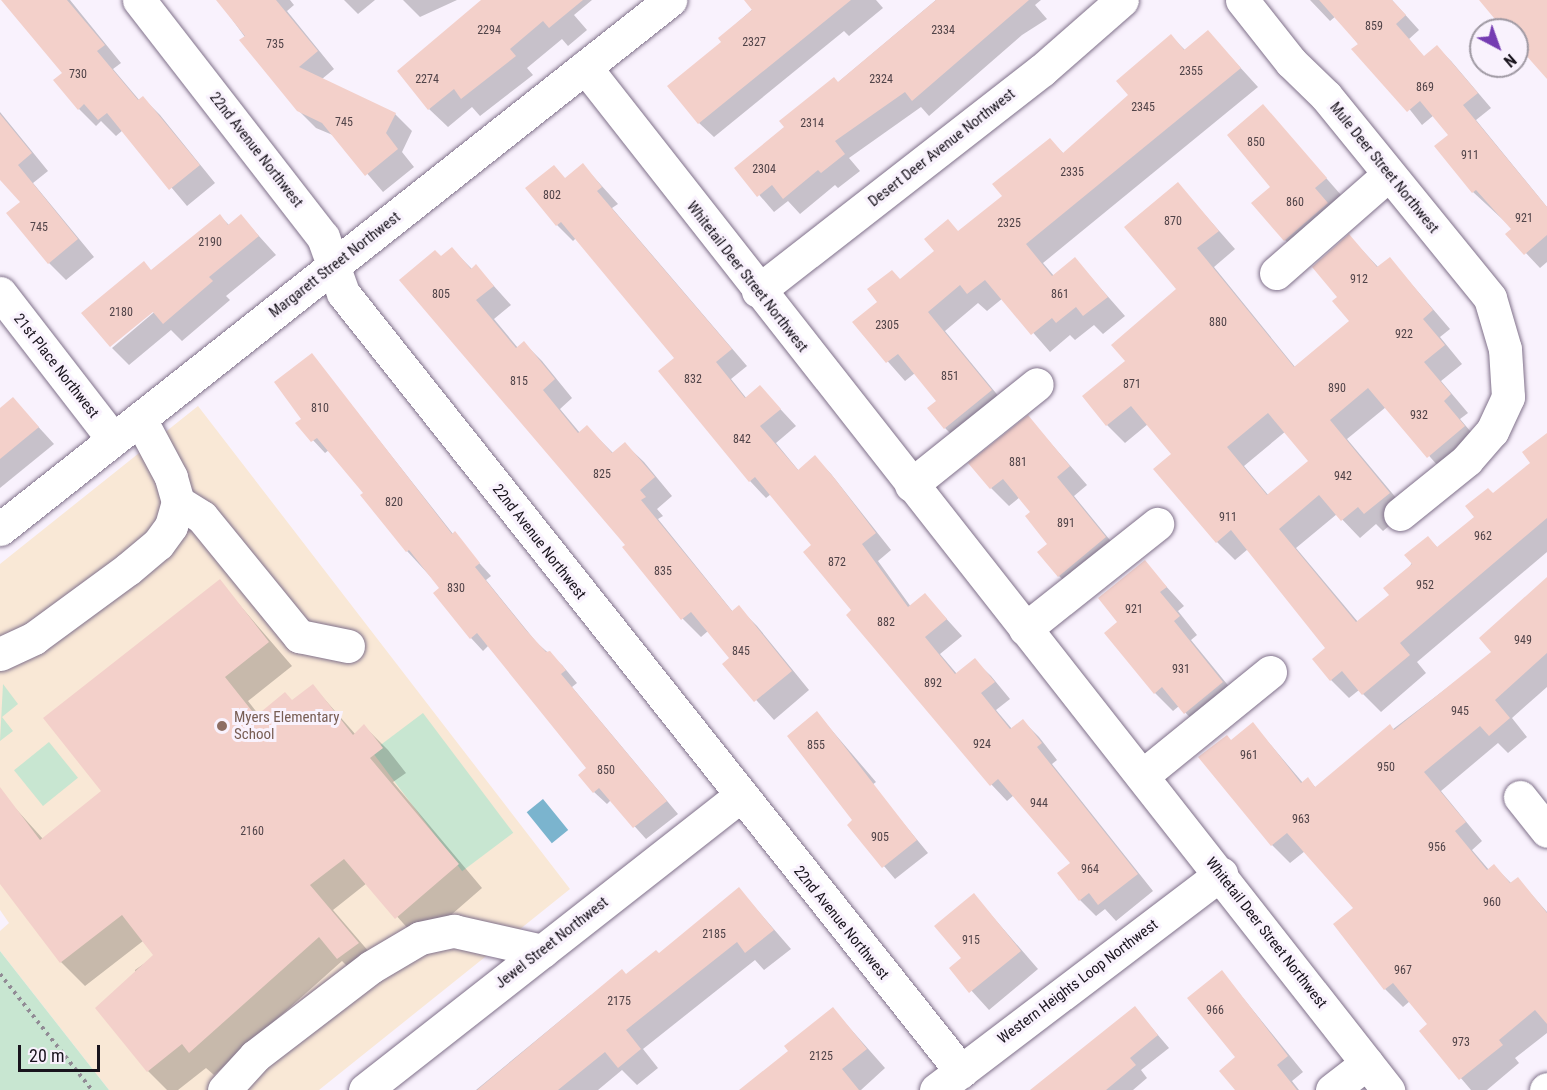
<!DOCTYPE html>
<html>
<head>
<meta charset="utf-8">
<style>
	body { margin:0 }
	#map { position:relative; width:1547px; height:1090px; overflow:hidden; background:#f9f2fd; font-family:"Roboto Condensed",sans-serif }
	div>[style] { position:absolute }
	.education>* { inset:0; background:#f9e8d6 }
	.green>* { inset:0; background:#c8e6d1; transform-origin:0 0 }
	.water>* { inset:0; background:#7bb4ce; transform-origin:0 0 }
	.shadow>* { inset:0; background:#0003 }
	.building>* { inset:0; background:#f3d0ca }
	.path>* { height:4px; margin-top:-2px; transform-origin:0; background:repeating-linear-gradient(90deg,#918b95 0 3px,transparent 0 7.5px) }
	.roads { filter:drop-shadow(0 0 2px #80718a) drop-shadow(0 0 2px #80718a) }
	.minor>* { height:33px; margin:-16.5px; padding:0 16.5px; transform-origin:16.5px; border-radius:16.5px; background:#fff }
	.dots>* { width:16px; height:16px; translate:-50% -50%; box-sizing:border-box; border:3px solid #f9f2fd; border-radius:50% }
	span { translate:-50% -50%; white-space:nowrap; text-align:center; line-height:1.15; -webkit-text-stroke:6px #f9f2fd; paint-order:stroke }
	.number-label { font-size:12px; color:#504348 }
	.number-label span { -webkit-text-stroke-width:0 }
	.street-label { font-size:15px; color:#19141d }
	.education-label { font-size:15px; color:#785e54 }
	.left { translate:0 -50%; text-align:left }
	.north { position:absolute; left:1469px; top:18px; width:60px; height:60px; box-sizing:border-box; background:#f9f2fd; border:2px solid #9f99a3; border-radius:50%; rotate:139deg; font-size:16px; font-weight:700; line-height:24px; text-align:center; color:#19141d }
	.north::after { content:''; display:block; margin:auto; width:21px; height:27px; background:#753cb2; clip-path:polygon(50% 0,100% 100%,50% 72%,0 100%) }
	.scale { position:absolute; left:18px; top:1045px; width:82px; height:27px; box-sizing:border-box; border:3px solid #19141d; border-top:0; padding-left:8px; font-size:18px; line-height:21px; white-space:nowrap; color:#19141d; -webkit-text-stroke:4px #f9f2fd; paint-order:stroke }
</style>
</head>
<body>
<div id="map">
	<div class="education">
		<div style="clip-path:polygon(198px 406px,570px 889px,319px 1090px,109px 1090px,0 951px,0 931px,9px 923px,0 910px,0 564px)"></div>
	</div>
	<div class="green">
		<div style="clip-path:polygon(3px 684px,18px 704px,2px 717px,13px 731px,0 741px)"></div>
		<div style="left:423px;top:713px;width:150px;height:64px;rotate:53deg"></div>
		<div style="left:49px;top:742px;width:46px;height:45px;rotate:51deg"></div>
		<div style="clip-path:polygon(0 951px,109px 1090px,0 1090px)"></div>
	</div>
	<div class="water">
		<div style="left:543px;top:799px;width:40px;height:21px;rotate:51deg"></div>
	</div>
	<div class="shadow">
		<div style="clip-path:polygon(3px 0,70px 0,121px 63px,113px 69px,140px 101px,143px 98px,160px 115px,215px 183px,187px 206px,123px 130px,116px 136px,101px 121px,96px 126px,79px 109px,64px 74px)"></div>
		<div style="clip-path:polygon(218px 0,290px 0,294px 5px,287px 11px,334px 69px,322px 79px,395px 114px,412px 131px,402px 152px,414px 167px,383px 192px,335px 136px,316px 128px,298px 110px)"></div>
		<div style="clip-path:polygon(344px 0,375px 0,358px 14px)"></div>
		<div style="clip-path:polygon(403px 0,457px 0,420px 17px)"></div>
		<div style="clip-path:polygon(485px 0,592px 0,574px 15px,587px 30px,568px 46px,562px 39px,527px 68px,533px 75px,480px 116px,472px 107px,448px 127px,429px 109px)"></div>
		<div style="clip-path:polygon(763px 0,876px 0,883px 8px,849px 36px,844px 31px,714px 137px,699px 123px,723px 42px,720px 38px)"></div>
		<div style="clip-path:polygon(936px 0,1041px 0,1035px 5px,1047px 19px,1022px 35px,929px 116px,921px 107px,849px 158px,860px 171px,838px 188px,835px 185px,800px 214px,788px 201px,774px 212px,736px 168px)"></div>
		<div style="clip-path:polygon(1310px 0,1392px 0,1419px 30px,1409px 39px,1425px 58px,1437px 47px,1451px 61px,1491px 108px,1476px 120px,1547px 207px,1547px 262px,1540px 268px,1508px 234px,1513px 229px,1473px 192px,1450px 135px,1434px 115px,1422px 125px,1336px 16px,1330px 21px)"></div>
		<div style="clip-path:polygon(1208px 32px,1258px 87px,1043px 263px,1054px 276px,1075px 259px,1125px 316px,1103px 334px,1094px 325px,1075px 340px,1070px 335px,1050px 352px,1003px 298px,987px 311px,978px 303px,945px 331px,1009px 409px,963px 446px,945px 428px,938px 401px,915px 373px,905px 381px,854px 323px,1004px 196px,1050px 140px,1064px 154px,1130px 95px,1171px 36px,1186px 51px)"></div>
		<div style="clip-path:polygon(1263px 106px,1341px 195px,1301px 256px,1285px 240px,1272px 187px)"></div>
		<div style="clip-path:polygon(0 112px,48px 171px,33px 183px,94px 257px,66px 280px,49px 263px,22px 202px,0 175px)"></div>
		<div style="clip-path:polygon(583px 165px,618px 204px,612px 208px,747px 366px,731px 379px,747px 399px,760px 387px,796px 426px,776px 443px,799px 471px,815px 457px,831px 474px,891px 550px,878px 561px,911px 607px,925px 595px,962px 636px,940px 654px,957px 674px,974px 660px,991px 676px,1010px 699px,996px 710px,1012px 729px,1023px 721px,1039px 737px,1057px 760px,1052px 764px,1153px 891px,1116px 921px,1105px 909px,1096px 916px,1080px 900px,1072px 863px,1014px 795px,1007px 801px,991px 784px,813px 546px,771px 494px,766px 498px,750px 481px,660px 371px,676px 358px,576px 238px,573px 241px,557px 225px,566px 179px)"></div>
		<div style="clip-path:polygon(evenodd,1178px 184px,1235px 249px,1214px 267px,1295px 367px,1351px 321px,1339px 297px,1349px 236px,1379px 268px,1390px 259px,1450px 329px,1440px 337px,1462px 364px,1441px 381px,1468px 413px,1460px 419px,1482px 445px,1446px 475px,1386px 407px,1347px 439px,1407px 511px,1383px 531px,1376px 524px,1360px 538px,1337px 514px,1296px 548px,1358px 622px,1391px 595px,1428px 538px,1438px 548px,1476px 517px,1493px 494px,1532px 463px,1547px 435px,1547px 552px,1417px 662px,1426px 673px,1381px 712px,1359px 690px,1349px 698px,1331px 680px,1314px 659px,1327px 648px,1248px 549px,1235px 560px,1217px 542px,1173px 454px,1148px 424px,1125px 443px,1107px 425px,1127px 361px,1178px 289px,1178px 184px,1286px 431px,1311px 461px,1269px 496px,1244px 466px,1286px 431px)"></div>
		<div style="clip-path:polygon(220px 216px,230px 226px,241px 216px,276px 255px,226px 296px,230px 300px,182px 341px,171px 330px,129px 365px,112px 348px,159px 308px,151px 271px)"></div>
		<div style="clip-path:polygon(452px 249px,472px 269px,476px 266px,511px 305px,494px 319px,518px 348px,524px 343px,542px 361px,572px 398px,560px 409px,580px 433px,587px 427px,614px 454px,625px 444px,644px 462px,672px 496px,657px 509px,663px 516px,658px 519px,733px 612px,739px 608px,757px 626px,809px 690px,774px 720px,724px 664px,731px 659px,708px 631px,701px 637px,683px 619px,627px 545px,441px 258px)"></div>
		<div style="clip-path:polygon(312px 355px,453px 534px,491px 576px,486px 580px,537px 643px,562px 665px,577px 683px,572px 687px,678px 814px,646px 839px,611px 800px,607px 804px,594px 792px,588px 768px,489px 645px,483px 651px,471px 638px,435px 593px,441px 588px,407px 551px,365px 493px,329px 450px,325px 453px,297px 423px,303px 419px)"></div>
		<div style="clip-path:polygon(13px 399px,54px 444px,0 488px,0 410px)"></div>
		<div style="clip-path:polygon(1028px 417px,1087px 485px,1074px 496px,1123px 556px,1077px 594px,1059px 576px,1050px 544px,1032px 512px,1020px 497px,1009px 506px,991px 488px)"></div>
		<div style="clip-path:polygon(1144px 562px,1184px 606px,1178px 611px,1197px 635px,1191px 640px,1240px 700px,1203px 731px,1179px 706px,1173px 711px,1155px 693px,1119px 622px)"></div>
		<div style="clip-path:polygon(219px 581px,292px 666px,248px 701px,259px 715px,293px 702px,313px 686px,356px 735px,364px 726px,388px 750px,406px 773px,393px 782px,482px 888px,420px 942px,367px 883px,333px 910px,382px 967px,362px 981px,342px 961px,214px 1075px,206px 1068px,178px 1090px,167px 1090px,148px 1071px,135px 970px,155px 956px,143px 941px,85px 986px,61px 962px,0 882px,0 807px,8px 800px,43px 839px,103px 792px)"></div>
		<div style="clip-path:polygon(1547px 583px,1547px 687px,1512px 718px,1527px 737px,1508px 753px,1498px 743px,1441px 791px,1482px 841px,1472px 850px,1489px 870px,1494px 866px,1512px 884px,1518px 879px,1547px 912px,1547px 1033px,1515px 1058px,1519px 1063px,1487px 1090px,1471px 1090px,1421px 1031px,1429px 1025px,1410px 1001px,1403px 1007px,1385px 989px,1355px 908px,1305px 851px,1290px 863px,1272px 845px,1231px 741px,1253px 724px,1303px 783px,1308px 779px,1316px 788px,1494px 652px)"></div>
		<div style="clip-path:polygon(817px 713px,876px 782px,872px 785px,928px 853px,895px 879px,849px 825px,854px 820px)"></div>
		<div style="clip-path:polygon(739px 889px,791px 949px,764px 970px,755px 960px,643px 1049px,658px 1068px,637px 1085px,622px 1070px,598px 1090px,476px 1090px,590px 996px,659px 955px)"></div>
		<div style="clip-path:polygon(974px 895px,1038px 969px,989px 1010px,951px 968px,963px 959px)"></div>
		<div style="clip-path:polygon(1222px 972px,1303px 1072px,1292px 1081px,1299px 1090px,1237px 1090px,1237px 1058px)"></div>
		<div style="clip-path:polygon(1135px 1008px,1169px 1048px,1141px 1070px,1147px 1078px,1133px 1090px,1033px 1090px)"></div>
		<div style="clip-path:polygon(833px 1009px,885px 1068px,861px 1090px,741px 1090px,790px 1052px)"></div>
	</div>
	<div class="building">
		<div style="clip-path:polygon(1px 0,67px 0,105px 45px,97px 51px,138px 100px,143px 96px,200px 165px,169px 190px,107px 113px,98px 120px,84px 104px,78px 110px,53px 80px,62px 73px)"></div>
		<div style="clip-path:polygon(216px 0,276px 0,318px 51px,299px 67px,396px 113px,386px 133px,398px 149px,365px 176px,322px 123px,297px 111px,239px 40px,245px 36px)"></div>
		<div style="clip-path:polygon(481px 0,583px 0,549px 28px,543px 21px,510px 49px,516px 56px,461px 99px,454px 89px,428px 110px,397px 71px)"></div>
		<div style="clip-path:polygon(744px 0,851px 0,698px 124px,667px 86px,721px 42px,718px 38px,752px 10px)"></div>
		<div style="clip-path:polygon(936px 0,1029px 0,912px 101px,905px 92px,835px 141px,845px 154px,821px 173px,818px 170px,783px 199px,772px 185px,757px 197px,734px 168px,784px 127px,779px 121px,834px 77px,838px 82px)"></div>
		<div style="clip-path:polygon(1319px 0,1392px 0,1406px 15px,1396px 24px,1424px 56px,1437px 45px,1478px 93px,1463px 105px,1547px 207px,1547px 235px,1524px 255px,1505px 234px,1511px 229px,1476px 190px,1472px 193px,1434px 146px,1448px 135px,1420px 101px,1407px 112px,1351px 49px,1358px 44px)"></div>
		<div style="clip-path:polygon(1479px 0,1547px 0,1547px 79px,1517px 45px,1517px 30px,1504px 30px)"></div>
		<div style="clip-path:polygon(1208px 30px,1241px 68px,1026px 244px,1052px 276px,1075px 257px,1108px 297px,1083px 316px,1076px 307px,1056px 323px,1052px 318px,1031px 335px,985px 280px,967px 294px,960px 285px,928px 312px,992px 390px,944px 429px,927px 408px,936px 401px,898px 354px,886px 363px,852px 322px,877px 302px,867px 289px,892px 270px,900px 279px,934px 251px,924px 239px,948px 219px,958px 231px,1002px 196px,992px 184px,1050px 138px,1063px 153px,1128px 95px,1116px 81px,1171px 34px,1184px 50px)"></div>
		<div style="clip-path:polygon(1263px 104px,1327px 178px,1315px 188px,1328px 203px,1284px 241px,1251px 203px,1270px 187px,1227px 135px)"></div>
		<div style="clip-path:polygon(0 114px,32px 153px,18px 165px,78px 239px,48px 264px,6px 213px,20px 202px,0 180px)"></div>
		<div style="clip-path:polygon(583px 163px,602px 187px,597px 191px,732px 349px,716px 362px,745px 398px,760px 385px,781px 409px,760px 426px,798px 470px,815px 455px,835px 479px,876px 533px,862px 544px,908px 607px,925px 593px,947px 619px,925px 637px,955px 674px,975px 658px,995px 682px,981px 693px,1010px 729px,1023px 719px,1042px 743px,1037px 747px,1138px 874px,1098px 905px,1089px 893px,1079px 901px,1057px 873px,1070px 863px,998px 779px,990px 786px,846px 615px,851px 610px,803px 552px,811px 545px,755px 477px,749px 482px,658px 371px,674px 358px,561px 222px,556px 226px,525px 188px,554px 165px,565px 178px)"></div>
		<div style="clip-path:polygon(evenodd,1178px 182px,1219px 231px,1197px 248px,1294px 367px,1349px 321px,1332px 301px,1337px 297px,1312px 267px,1349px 234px,1377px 267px,1390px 257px,1433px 310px,1423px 319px,1445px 345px,1424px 362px,1451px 394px,1444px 401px,1465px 426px,1427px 458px,1368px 388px,1330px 420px,1390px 493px,1364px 514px,1358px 507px,1341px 521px,1319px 495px,1279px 529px,1356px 622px,1389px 595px,1383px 588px,1412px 564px,1404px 555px,1428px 536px,1437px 547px,1474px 517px,1465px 506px,1488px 488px,1493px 493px,1530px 463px,1522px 452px,1547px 433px,1547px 518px,1400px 643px,1410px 655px,1362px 695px,1342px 671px,1330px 681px,1312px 659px,1325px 648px,1231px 530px,1216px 543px,1153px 469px,1171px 454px,1131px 406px,1106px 426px,1082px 396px,1125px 361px,1111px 345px,1176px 289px,1124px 227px,1178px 182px,1268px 413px,1308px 461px,1267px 495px,1227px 447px,1268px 413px)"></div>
		<div style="clip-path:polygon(220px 214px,228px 225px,241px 214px,259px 236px,209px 277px,213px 281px,163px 324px,153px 312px,110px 347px,81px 313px,144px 261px,151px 270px)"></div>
		<div style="clip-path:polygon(452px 247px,471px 269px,476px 264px,494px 286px,476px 300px,516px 348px,524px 341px,555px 379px,543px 390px,578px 433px,587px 425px,612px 453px,625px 442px,655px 477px,640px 490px,646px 497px,641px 500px,732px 611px,739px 605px,792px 671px,754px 702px,722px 664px,729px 658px,691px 612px,681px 620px,622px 547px,625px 545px,399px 280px,435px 250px,441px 256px)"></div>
		<div style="clip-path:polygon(312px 353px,452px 534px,455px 531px,480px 563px,475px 567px,525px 629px,546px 652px,550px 651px,566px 670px,561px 674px,667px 801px,633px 828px,599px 788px,593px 793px,578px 775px,586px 768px,540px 711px,477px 633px,470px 639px,433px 593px,439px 588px,409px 550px,406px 552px,360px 495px,363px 493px,317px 438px,311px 442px,295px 423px,301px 419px,274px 382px)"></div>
		<div style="clip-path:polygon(13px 397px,39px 427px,0 459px,0 408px)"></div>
		<div style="clip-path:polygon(1028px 415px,1070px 466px,1057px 477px,1106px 537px,1058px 577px,1037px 552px,1047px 544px,1025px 516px,1030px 512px,1003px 479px,990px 489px,968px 463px)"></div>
		<div style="clip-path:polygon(1145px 560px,1167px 587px,1160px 592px,1180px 616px,1174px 621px,1223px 682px,1184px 714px,1162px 687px,1154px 694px,1104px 633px,1117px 622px,1098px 598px)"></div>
		<div style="clip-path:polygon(1547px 577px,1547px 653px,1495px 700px,1510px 718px,1489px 736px,1480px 726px,1424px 772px,1466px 822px,1455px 831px,1487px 870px,1494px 864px,1510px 883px,1518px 877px,1547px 913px,1547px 1024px,1535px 1010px,1499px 1040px,1503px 1045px,1459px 1080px,1419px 1031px,1427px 1024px,1393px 983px,1384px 990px,1333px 924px,1353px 908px,1287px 833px,1271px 846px,1198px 757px,1227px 735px,1231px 740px,1253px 722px,1301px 783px,1308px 777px,1315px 787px,1390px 724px,1394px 730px,1491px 652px,1479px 638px)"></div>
		<div style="clip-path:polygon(220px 579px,269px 642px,225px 677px,256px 716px,285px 692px,292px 700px,313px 684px,353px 735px,364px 724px,383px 748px,370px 758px,459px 864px,395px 919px,344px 859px,310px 885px,359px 943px,337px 959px,319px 937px,189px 1053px,182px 1044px,147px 1072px,95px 1008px,153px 955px,122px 915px,60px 963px,0 884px,0 787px,40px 840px,101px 791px,43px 718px)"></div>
		<div style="clip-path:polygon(817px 711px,917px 840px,882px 868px,847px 825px,852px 820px,787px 736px)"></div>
		<div style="clip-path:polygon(739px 887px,774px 930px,745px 953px,737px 942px,626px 1030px,641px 1049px,618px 1068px,605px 1052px,558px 1090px,477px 1090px,622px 969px,626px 974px,656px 950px,659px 953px)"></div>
		<div style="clip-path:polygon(974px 893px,1021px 951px,969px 993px,949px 968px,961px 958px,934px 926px)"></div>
		<div style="clip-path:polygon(1222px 970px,1288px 1056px,1277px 1065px,1297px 1090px,1235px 1090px,1219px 1071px,1235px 1057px,1187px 998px)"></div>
		<div style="clip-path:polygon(1135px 1006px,1158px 1035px,1130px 1058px,1136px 1065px,1106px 1090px,1030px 1090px)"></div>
		<div style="clip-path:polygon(833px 1007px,867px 1049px,842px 1069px,859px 1090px,739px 1090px,788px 1051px,784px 1046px)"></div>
	</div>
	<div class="path">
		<div style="left:0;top:974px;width:148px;rotate:51.6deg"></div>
	</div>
	<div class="roads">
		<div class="minor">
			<div style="left:139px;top:0;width:300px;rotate:52.2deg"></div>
			<div style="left:323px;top:237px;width:59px;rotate:70.3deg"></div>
			<div style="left:343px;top:293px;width:994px;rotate:51.54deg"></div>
			<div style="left:1242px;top:0;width:79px;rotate:51.7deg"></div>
			<div style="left:1291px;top:62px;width:49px;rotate:44.2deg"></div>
			<div style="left:1326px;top:96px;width:260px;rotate:50.9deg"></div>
			<div style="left:1490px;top:298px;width:53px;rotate:73.6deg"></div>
			<div style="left:1505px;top:349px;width:48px;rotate:86.4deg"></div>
			<div style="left:1508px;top:397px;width:38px;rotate:115deg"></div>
			<div style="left:1492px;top:431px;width:38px;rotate:131deg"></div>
			<div style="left:1467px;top:460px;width:86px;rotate:141.1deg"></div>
			<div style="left:585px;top:67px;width:1301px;rotate:51.87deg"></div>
			<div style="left:1276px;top:273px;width:150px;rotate:-41.2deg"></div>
			<div style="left:758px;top:291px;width:360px;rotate:-37.9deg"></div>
			<div style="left:1042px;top:70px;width:106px;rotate:-41.2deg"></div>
			<div style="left:0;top:293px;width:185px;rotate:52.3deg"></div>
			<div style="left:911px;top:485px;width:161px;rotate:-38.7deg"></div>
			<div style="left:178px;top:502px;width:28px;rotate:32deg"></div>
			<div style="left:202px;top:517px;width:154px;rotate:50.8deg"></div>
			<div style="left:299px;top:636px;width:50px;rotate:11.5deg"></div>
			<div style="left:0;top:529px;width:854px;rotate:-38.29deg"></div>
			<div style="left:1025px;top:629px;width:169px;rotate:-38.5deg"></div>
			<div style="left:0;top:654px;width:38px;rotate:-25deg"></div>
			<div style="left:34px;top:638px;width:117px;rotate:-36.3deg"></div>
			<div style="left:128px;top:569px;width:39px;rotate:-40deg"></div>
			<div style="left:158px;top:544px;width:22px;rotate:-54deg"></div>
			<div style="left:171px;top:526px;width:25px;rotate:-74deg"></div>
			<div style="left:178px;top:502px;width:26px;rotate:-106deg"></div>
			<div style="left:171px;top:477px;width:66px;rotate:-118.1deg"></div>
			<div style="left:1142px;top:776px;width:165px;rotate:-39.1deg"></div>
			<div style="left:1520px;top:797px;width:43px;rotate:51.5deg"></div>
			<div style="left:224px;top:1090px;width:46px;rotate:-47.6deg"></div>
			<div style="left:255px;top:1056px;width:146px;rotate:-37.5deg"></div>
			<div style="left:371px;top:967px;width:57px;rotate:-30.6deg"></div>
			<div style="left:420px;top:938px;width:35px;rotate:-12deg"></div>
			<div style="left:454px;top:931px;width:91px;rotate:12.7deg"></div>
			<div style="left:365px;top:1090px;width:475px;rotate:-38.1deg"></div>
			<div style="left:936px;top:1090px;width:358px;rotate:-37.2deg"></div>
			<div style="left:1332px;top:1090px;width:44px;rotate:-37.6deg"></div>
			<div style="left:1546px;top:1090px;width:1px;rotate:-45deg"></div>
		</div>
	</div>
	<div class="dots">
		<div style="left:222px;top:726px;background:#8d6e63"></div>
	</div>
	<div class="number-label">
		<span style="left:1374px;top:27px">859</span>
		<span style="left:489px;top:31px">2294</span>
		<span style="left:943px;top:31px">2334</span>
		<span style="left:754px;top:43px">2327</span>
		<span style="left:275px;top:45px">735</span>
		<span style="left:1191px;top:72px">2355</span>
		<span style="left:78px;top:75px">730</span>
		<span style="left:427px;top:80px">2274</span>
		<span style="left:881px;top:80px">2324</span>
		<span style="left:1425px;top:88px">869</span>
		<span style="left:1143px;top:108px">2345</span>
		<span style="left:344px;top:123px">745</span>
		<span style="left:812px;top:124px">2314</span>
		<span style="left:1256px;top:143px">850</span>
		<span style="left:1470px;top:156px">911</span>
		<span style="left:764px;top:170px">2304</span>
		<span style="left:1072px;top:173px">2335</span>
		<span style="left:552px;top:196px">802</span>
		<span style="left:1295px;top:203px">860</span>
		<span style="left:1524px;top:219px">921</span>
		<span style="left:1173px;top:222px">870</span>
		<span style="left:1009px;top:224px">2325</span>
		<span style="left:39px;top:228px">745</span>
		<span style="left:210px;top:243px">2190</span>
		<span style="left:1359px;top:280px">912</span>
		<span style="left:441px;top:295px">805</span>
		<span style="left:1060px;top:295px">861</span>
		<span style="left:121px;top:313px">2180</span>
		<span style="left:1218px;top:323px">880</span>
		<span style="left:887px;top:326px">2305</span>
		<span style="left:1404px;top:335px">922</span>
		<span style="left:950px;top:377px">851</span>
		<span style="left:693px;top:380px">832</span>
		<span style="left:519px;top:382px">815</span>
		<span style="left:1132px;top:385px">871</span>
		<span style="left:1337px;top:389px">890</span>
		<span style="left:320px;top:409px">810</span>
		<span style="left:1419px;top:416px">932</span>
		<span style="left:742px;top:440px">842</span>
		<span style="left:1018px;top:463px">881</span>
		<span style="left:602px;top:475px">825</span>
		<span style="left:1343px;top:477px">942</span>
		<span style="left:394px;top:503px">820</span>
		<span style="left:1228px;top:518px">911</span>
		<span style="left:1066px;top:524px">891</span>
		<span style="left:1483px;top:537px">962</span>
		<span style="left:837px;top:563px">872</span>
		<span style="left:663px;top:572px">835</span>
		<span style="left:1425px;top:586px">952</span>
		<span style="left:456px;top:589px">830</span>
		<span style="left:1134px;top:610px">921</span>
		<span style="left:886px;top:623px">882</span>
		<span style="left:1523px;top:641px">949</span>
		<span style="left:741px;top:652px">845</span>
		<span style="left:1181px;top:670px">931</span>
		<span style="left:933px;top:684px">892</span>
		<span style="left:1460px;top:712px">945</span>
		<span style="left:982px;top:745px">924</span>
		<span style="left:816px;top:746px">855</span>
		<span style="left:1249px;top:756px">961</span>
		<span style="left:1386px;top:768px">950</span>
		<span style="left:606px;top:771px">850</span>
		<span style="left:1039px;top:804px">944</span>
		<span style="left:1301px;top:820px">963</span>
		<span style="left:252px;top:832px">2160</span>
		<span style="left:880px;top:838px">905</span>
		<span style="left:1437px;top:848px">956</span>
		<span style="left:1090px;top:870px">964</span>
		<span style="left:1492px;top:903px">960</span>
		<span style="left:714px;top:935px">2185</span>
		<span style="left:971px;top:941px">915</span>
		<span style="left:1403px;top:971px">967</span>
		<span style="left:619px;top:1002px">2175</span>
		<span style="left:1215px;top:1011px">966</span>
		<span style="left:1461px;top:1043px">973</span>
		<span style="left:821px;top:1057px">2125</span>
	</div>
	<div class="street-label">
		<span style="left:942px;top:148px;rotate:-38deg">Desert Deer Avenue Northwest</span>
		<span style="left:256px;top:150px;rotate:52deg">22nd Avenue Northwest</span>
		<span style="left:1384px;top:168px;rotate:51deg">Mule Deer Street Northwest</span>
		<span style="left:335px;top:265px;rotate:-38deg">Margarett Street Northwest</span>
		<span style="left:747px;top:277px;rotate:52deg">Whitetail Deer Street Northwest</span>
		<span style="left:56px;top:366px;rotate:52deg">21st Place Northwest</span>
		<span style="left:539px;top:542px;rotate:52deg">22nd Avenue Northwest</span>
		<span style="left:841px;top:923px;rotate:51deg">22nd Avenue Northwest</span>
		<span style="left:1266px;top:933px;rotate:52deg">Whitetail Deer Street Northwest</span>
		<span style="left:552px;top:943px;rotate:-38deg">Jewel Street Northwest</span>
		<span style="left:1078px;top:982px;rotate:-37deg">Western Heights Loop Northwest</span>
	</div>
	<div class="education-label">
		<span class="left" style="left:234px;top:726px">Myers Elementary<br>School</span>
	</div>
	<div class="north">N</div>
	<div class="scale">20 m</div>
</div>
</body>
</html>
